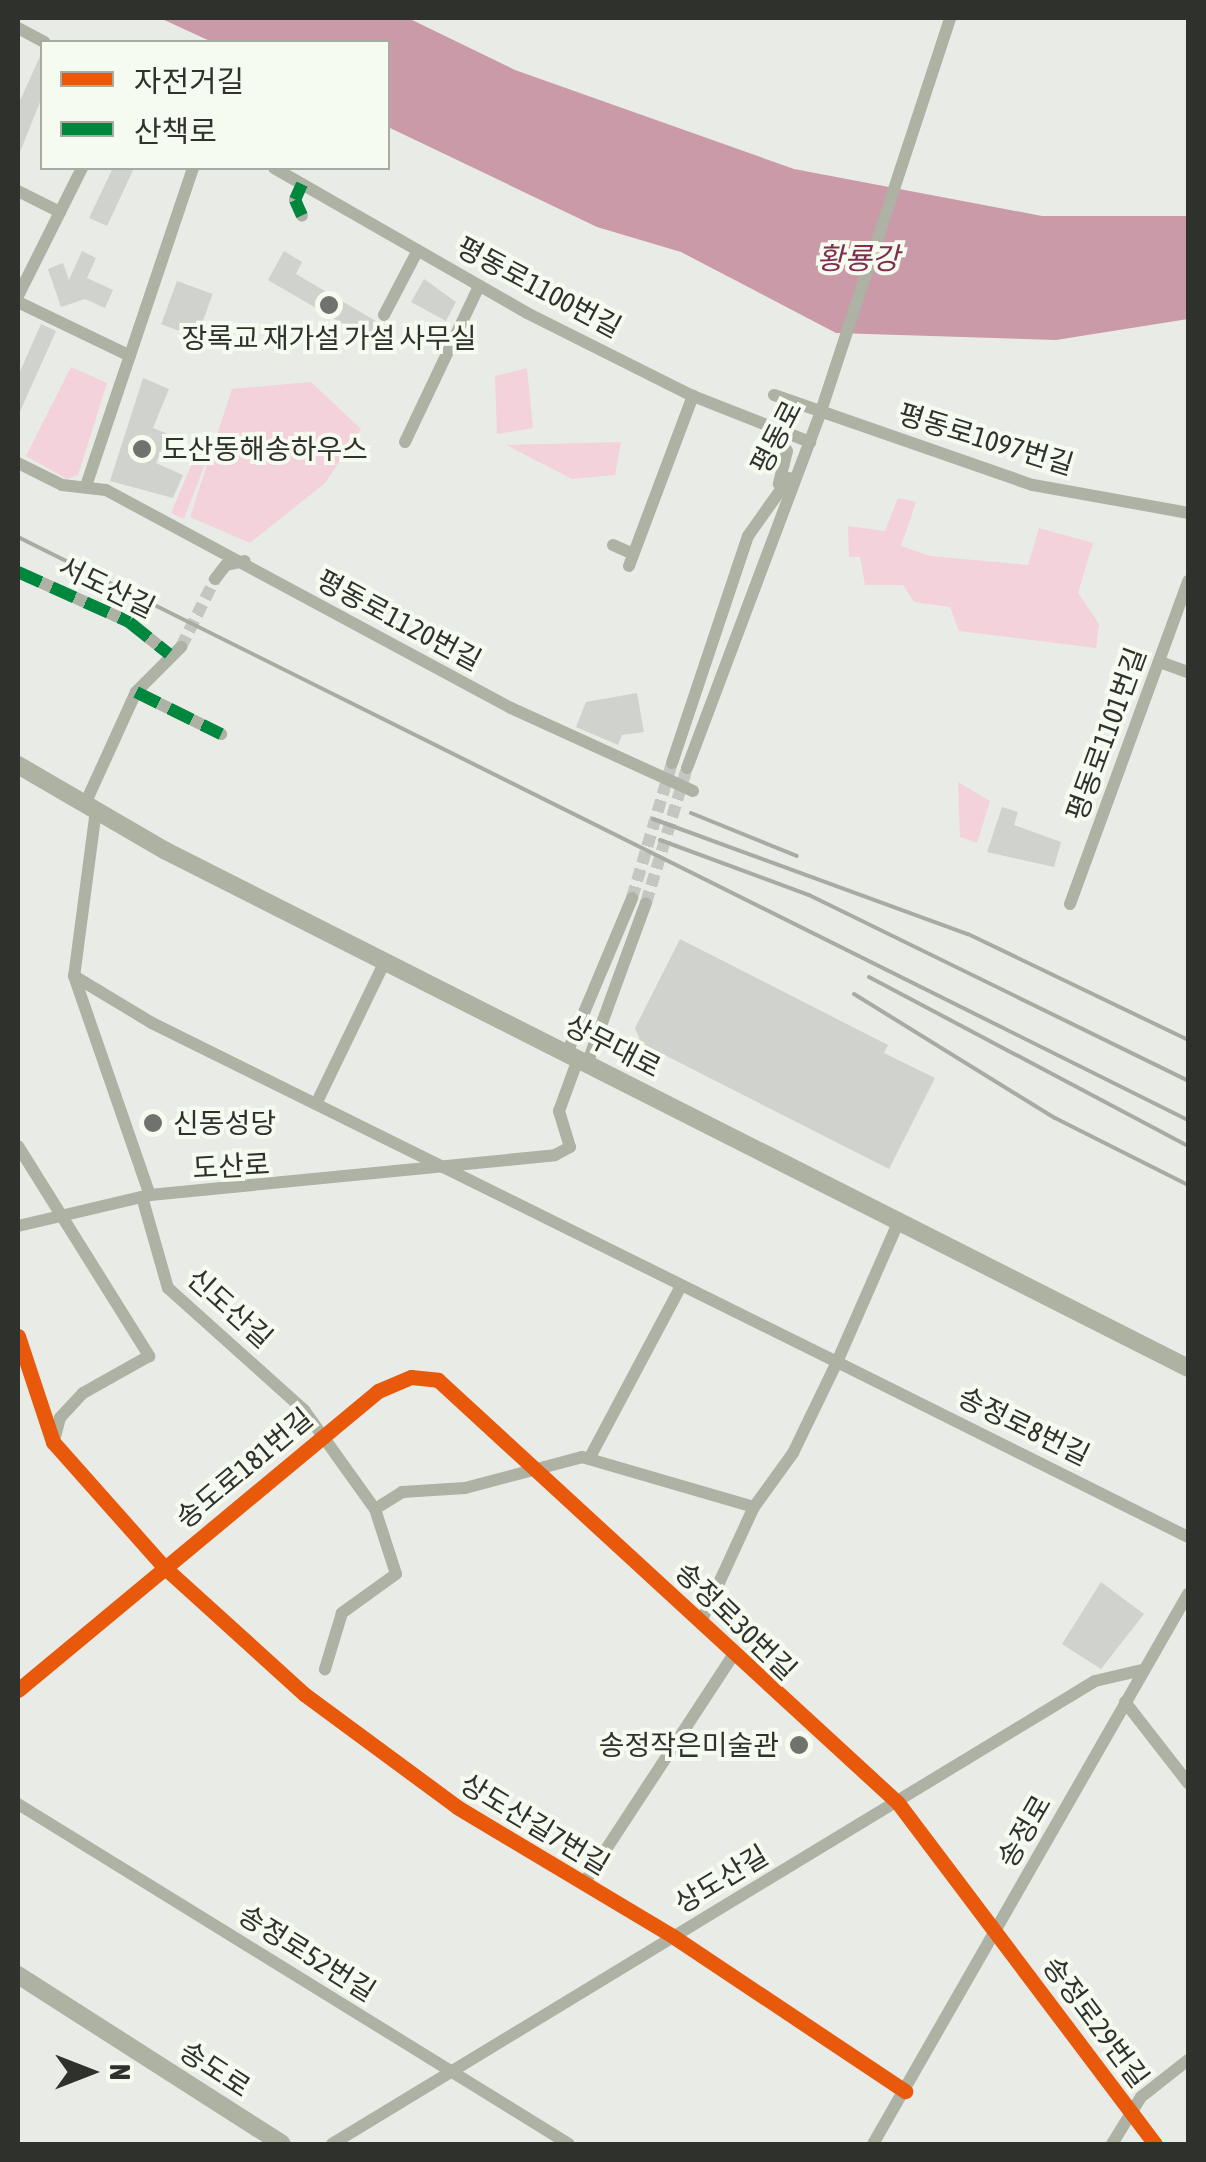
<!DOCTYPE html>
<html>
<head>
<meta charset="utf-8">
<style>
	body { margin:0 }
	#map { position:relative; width:1206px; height:2162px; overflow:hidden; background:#e9ebe6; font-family:"Asap Condensed","Noto Sans KR",sans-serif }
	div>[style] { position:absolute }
	.green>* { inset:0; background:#f3d2db }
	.water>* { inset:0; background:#ca9aa8 }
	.building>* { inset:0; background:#d0d2cd; transform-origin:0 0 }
	.minor-tunnel>* { height:12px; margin-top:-6px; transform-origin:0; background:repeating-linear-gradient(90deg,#c4c6c1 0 12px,transparent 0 18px) }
	.minor>* { height:12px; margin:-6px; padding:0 6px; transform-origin:6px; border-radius:6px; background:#adb2a5 }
	.major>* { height:18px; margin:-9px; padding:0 9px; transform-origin:9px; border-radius:9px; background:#adb2a3 }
	.rail>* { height:4px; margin:-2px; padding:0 2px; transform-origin:2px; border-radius:2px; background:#a8aba2 }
	.quiet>* { height:12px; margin-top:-6px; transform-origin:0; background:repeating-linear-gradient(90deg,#00873e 0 25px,transparent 0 37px) }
	.cycleway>* { height:15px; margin:-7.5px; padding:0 7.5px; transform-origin:7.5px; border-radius:7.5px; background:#e8590c }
	.dots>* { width:28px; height:28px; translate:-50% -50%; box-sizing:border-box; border:5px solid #f6fbf0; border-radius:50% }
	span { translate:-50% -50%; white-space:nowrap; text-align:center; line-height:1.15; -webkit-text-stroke:8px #f6fbf0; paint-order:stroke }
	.street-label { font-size:28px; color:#2f312d }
	.poi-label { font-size:28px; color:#2f312d }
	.left { translate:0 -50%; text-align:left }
	.right { translate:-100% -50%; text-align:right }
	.water-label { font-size:30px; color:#812d50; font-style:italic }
	.frame { position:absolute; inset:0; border:20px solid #2f312d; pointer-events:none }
	.legend { position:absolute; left:40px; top:40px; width:350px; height:130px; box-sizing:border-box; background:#f6fbf0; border:2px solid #a6aaa2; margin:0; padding:12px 18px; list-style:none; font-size:30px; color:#2f312d }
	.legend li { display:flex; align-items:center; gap:20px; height:50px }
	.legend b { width:50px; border:2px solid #a6aaa2 }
	.north { position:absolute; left:40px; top:2022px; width:100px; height:100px; -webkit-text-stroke:8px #f6fbf0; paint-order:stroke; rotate:90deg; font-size:28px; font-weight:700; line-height:40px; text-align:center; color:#2f312d }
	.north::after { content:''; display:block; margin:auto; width:35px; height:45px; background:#2f312d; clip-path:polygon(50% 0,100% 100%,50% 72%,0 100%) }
</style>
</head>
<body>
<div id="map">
	<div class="green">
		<div style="clip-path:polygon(71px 367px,107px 383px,78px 475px,67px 479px,26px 456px)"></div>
		<div style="clip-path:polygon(527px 368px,533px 428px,497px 434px,495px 376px)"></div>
		<div style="clip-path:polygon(311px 382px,361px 429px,325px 483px,250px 543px,190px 517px,232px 389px)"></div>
		<div style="clip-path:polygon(202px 440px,212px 445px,184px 519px,171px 513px)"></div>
		<div style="clip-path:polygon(621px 442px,615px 475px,572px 479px,506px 445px)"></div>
		<div style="clip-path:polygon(898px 498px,916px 502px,901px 546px,930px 556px,1028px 565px,1039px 528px,1093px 543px,1078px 593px,1099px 624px,1096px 648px,959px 631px,950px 607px,914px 602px,903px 585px,865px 585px,860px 557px,849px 557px,848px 526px,885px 531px)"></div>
		<div style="clip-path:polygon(958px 782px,990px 801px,977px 843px,960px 837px)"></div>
	</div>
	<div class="water">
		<div style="clip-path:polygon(160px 18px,408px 18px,515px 70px,794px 169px,1042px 216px,1188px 216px,1188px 319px,1056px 340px,836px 333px,681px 252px,597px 227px,388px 127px,388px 42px,212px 42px)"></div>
	</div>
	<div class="building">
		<div style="clip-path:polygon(42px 52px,42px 97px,18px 157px,18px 105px)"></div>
		<div style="clip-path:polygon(113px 168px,134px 168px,107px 226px,89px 218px)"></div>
		<div style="clip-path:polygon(82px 251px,96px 258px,87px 278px,113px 290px,105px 308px,85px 299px,61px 307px,48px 269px,63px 263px,69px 280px)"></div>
		<div style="clip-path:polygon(284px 251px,302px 262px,296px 274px,391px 330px,381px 346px,268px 280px)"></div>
		<div style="clip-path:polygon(424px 279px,456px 302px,446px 321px,411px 302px)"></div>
		<div style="left:177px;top:281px;width:38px;height:46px;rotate:20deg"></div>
		<div style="clip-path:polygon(41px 324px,56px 331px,18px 416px,18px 376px)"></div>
		<div style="clip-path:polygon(143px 378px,169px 389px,153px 428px,168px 434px,156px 463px,183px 475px,173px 498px,110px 481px)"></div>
		<div style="clip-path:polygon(637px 693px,644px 732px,622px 735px,618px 745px,576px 727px,586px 702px)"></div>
		<div style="clip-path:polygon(1002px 807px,1018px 812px,1014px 825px,1061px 842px,1054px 867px,987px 852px)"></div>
		<div style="clip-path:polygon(680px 939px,888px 1045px,884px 1053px,935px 1078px,889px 1169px,641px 1043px,635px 1028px)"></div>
		<div style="clip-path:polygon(1101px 1582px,1144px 1614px,1101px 1669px,1062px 1644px)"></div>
	</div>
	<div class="minor-tunnel">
		<div style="left:181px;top:647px;width:76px;rotate:-63.4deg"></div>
		<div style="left:632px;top:898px;width:141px;rotate:-73.5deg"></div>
		<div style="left:646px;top:903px;width:141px;rotate:-73.1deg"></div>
	</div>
	<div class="minor">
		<div style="left:18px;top:28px;width:30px;rotate:28deg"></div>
		<div style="left:274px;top:168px;width:292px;rotate:29.8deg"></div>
		<div style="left:527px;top:313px;width:186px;rotate:26.6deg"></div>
		<div style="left:693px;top:396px;width:126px;rotate:21.5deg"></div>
		<div style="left:302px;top:184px;width:17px;rotate:114deg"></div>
		<div style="left:295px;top:200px;width:17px;rotate:66deg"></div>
		<div style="left:18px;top:191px;width:47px;rotate:26.6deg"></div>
		<div style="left:60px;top:212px;width:94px;rotate:116.6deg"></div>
		<div style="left:60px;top:212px;width:49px;rotate:-63.4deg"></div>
		<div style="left:18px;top:302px;width:124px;rotate:25.7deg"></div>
		<div style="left:384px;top:315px;width:73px;rotate:-62.4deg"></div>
		<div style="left:774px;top:395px;width:274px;rotate:19.2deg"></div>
		<div style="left:1033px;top:485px;width:158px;rotate:10.2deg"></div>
		<div style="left:773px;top:431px;width:24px;rotate:55deg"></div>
		<div style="left:787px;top:451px;width:34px;rotate:104deg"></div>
		<div style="left:405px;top:442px;width:173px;rotate:-64.6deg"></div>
		<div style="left:18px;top:463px;width:49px;rotate:26.6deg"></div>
		<div style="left:62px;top:485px;width:44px;rotate:6.5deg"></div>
		<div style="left:106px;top:490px;width:460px;rotate:28.3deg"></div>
		<div style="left:511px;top:708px;width:200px;rotate:24.5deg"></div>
		<div style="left:87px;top:483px;width:332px;rotate:-71.4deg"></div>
		<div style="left:613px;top:545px;width:22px;rotate:24deg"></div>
		<div style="left:629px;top:566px;width:182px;rotate:-69.4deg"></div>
		<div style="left:18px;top:572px;width:122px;rotate:24.2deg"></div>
		<div style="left:129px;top:622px;width:51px;rotate:38.7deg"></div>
		<div style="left:215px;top:579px;width:18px;rotate:-52deg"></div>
		<div style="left:226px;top:565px;width:19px;rotate:-12deg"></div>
		<div style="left:1160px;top:662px;width:30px;rotate:20deg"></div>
		<div style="left:136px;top:692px;width:95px;rotate:26.3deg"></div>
		<div style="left:672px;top:763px;width:239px;rotate:-71.5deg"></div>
		<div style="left:748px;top:536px;width:71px;rotate:-54.7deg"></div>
		<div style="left:687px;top:768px;width:384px;rotate:-69.4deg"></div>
		<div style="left:822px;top:408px;width:410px;rotate:-71.8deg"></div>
		<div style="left:85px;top:804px;width:123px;rotate:-65.5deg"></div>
		<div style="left:136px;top:692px;width:64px;rotate:-45deg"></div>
		<div style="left:96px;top:810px;width:167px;rotate:97.5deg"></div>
		<div style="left:74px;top:976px;width:232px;rotate:70.9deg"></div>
		<div style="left:1070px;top:904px;width:344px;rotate:-69.9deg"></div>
		<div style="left:74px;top:976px;width:91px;rotate:31.1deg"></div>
		<div style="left:152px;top:1023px;width:764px;rotate:26.33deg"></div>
		<div style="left:837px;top:1362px;width:154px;rotate:-66.3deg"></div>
		<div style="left:567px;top:1053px;width:168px;rotate:-67.2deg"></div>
		<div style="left:587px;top:1064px;width:171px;rotate:-69.9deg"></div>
		<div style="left:316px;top:1104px;width:159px;rotate:-64.2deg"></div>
		<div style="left:18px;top:1146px;width:248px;rotate:58deg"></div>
		<div style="left:149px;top:1356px;width:76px;rotate:150.7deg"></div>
		<div style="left:83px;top:1393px;width:34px;rotate:133deg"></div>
		<div style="left:60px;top:1418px;width:23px;rotate:105deg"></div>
		<div style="left:142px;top:1197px;width:95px;rotate:74.1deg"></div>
		<div style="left:168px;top:1288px;width:183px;rotate:41.9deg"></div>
		<div style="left:304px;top:1410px;width:122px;rotate:54.4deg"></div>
		<div style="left:375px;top:1509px;width:68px;rotate:72.1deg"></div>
		<div style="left:396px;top:1574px;width:67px;rotate:144.2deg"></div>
		<div style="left:342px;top:1613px;width:59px;rotate:106.9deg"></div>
		<div style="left:18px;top:1226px;width:136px;rotate:-13.2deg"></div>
		<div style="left:150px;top:1195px;width:407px;rotate:-5.6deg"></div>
		<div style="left:555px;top:1155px;width:17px;rotate:-28deg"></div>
		<div style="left:570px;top:1147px;width:38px;rotate:-107deg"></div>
		<div style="left:559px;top:1111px;width:55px;rotate:-69.9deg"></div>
		<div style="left:18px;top:1336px;width:112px;rotate:71.7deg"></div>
		<div style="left:53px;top:1442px;width:167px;rotate:48.4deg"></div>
		<div style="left:164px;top:1567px;width:189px;rotate:42.2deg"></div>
		<div style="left:304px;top:1694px;width:190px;rotate:36.4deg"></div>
		<div style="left:457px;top:1807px;width:253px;rotate:30.9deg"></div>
		<div style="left:674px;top:1937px;width:278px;rotate:33.7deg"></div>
		<div style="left:589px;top:1459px;width:194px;rotate:-62deg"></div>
		<div style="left:375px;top:1509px;width:32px;rotate:-32deg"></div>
		<div style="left:402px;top:1492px;width:63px;rotate:-3.6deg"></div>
		<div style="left:465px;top:1488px;width:121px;rotate:-14.8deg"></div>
		<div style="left:582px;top:1457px;width:179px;rotate:16.2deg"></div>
		<div style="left:754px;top:1507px;width:67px;rotate:-54.2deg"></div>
		<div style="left:793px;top:1453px;width:101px;rotate:-64.2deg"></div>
		<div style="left:837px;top:1362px;width:392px;rotate:26.5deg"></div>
		<div style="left:701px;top:1622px;width:127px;rotate:-65.3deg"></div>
		<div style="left:18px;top:1690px;width:468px;rotate:-39.7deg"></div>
		<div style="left:378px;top:1391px;width:36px;rotate:-23deg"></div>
		<div style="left:411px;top:1377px;width:27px;rotate:6deg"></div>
		<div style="left:438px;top:1380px;width:625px;rotate:42.6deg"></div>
		<div style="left:898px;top:1803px;width:427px;rotate:53deg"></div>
		<div style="left:1125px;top:1702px;width:103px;rotate:52.1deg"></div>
		<div style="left:18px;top:1804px;width:647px;rotate:31.68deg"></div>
		<div style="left:584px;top:1883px;width:274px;rotate:-56.8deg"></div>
		<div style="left:332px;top:2144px;width:892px;rotate:-31.25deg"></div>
		<div style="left:1095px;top:1681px;width:48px;rotate:-13.2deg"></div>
		<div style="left:873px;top:2144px;width:634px;rotate:-60.2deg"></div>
		<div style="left:1112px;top:2144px;width:55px;rotate:-58.3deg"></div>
		<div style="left:1141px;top:2097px;width:60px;rotate:-38.2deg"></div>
	</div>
	<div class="major">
		<div style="left:18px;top:765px;width:171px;rotate:30.2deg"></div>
		<div style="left:166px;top:851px;width:1145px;rotate:26.83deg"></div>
		<div style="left:18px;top:1975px;width:313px;rotate:32.6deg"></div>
	</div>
	<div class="rail">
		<div style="left:18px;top:537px;width:1307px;rotate:26.49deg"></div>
		<div style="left:691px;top:813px;width:114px;rotate:22.1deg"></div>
		<div style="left:653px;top:819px;width:335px;rotate:20.1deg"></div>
		<div style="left:968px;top:934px;width:244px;rotate:25.7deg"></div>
		<div style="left:660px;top:840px;width:159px;rotate:20.3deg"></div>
		<div style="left:809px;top:895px;width:422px;rotate:26.1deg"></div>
		<div style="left:869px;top:977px;width:361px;rotate:27.9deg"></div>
		<div style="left:854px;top:994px;width:236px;rotate:31.7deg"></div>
		<div style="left:1055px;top:1118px;width:149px;rotate:26.7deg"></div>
	</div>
	<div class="quiet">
		<div style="left:302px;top:184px;width:17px;rotate:114deg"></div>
		<div style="left:295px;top:200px;width:17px;rotate:66deg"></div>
		<div style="left:18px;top:572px;width:122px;rotate:24.2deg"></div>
		<div style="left:129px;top:622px;width:51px;rotate:38.7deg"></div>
		<div style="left:136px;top:692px;width:95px;rotate:26.3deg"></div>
	</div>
	<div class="cycleway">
		<div style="left:18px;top:1336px;width:112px;rotate:71.7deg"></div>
		<div style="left:53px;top:1442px;width:167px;rotate:48.4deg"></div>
		<div style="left:164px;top:1567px;width:189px;rotate:42.2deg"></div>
		<div style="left:304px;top:1694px;width:190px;rotate:36.4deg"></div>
		<div style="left:457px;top:1807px;width:253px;rotate:30.9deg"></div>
		<div style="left:674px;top:1937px;width:278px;rotate:33.7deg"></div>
		<div style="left:18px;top:1690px;width:468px;rotate:-39.7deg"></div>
		<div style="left:378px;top:1391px;width:36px;rotate:-23deg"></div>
		<div style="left:411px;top:1377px;width:27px;rotate:6deg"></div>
		<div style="left:438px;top:1380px;width:625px;rotate:42.6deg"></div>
		<div style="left:898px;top:1803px;width:427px;rotate:53deg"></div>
	</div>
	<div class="dots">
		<div style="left:329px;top:305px;background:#70726e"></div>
		<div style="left:142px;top:449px;background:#70726e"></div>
		<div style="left:153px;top:1123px;background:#70726e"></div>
		<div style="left:799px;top:1745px;background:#70726e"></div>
	</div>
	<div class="street-label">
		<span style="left:539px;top:287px;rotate:28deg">평동로1100번길</span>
		<span style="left:776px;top:437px;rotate:-63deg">평동로</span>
		<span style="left:986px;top:439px;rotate:17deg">평동로1097번길</span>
		<span style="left:107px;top:587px;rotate:26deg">서도산길</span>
		<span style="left:399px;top:620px;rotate:28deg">평동로1120번길</span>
		<span style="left:1106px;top:734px;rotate:-70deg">평동로1101번길</span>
		<span style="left:613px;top:1046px;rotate:27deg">상무대로</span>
		<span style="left:231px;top:1166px;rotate:-3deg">도산로</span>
		<span style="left:230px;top:1308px;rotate:42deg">신도산길</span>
		<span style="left:1024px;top:1426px;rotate:26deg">송정로8번길</span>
		<span style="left:244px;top:1468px;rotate:-40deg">송도로181번길</span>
		<span style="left:736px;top:1621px;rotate:44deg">송정로30번길</span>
		<span style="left:535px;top:1824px;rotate:31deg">상도산길7번길</span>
		<span style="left:1024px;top:1831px;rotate:-60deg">송정로</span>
		<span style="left:721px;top:1879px;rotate:-31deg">상도산길</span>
		<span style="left:307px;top:1953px;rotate:32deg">송정로52번길</span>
		<span style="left:1096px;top:2022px;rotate:53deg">송정로29번길</span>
		<span style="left:215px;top:2069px;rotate:33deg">송도로</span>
	</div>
	<div class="poi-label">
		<span style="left:329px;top:338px">장록교 재가설 가설 사무실</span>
		<span class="left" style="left:162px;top:449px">도산동해송하우스</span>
		<span class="left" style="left:173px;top:1123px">신동성당</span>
		<span class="right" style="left:779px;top:1745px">송정작은미술관</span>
	</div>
	<div class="water-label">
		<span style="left:858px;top:258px">황룡강</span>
	</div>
	<div class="frame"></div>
	<ul class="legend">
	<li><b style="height:12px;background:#e8590c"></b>자전거길</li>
	<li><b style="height:12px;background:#00873e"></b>산책로</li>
	</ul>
	<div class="north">N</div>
</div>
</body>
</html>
